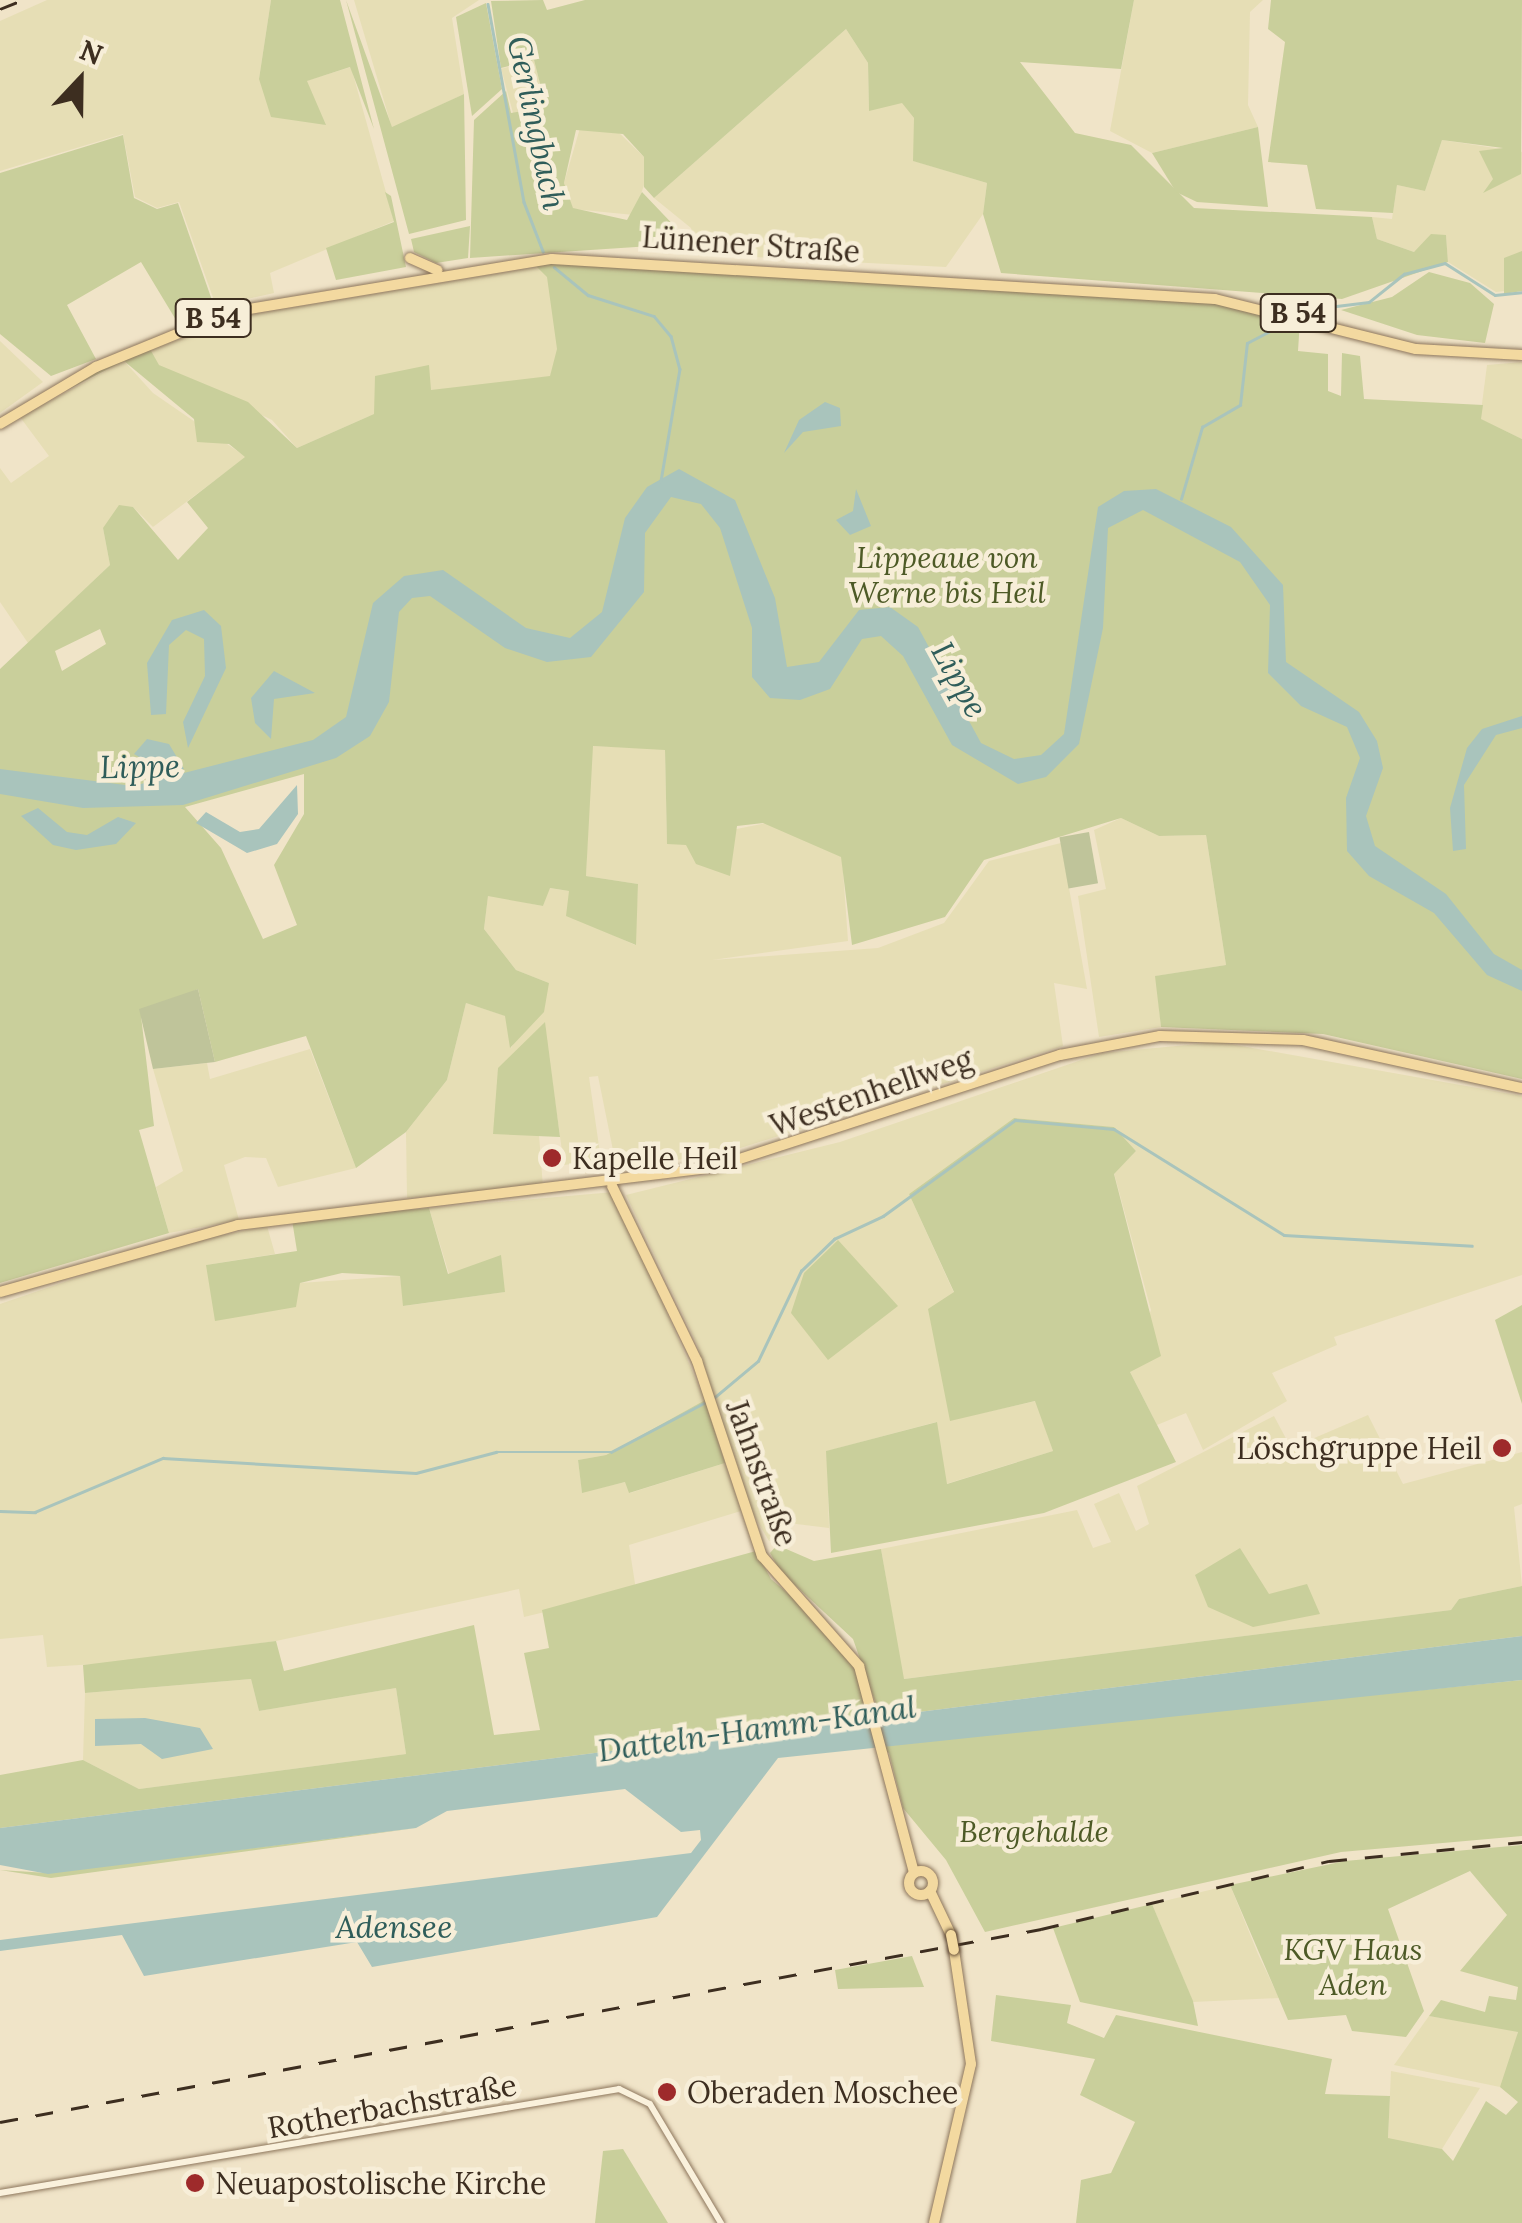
<!DOCTYPE html>
<html>
<head>
<meta charset="utf-8">
<style>
	body { margin:0 }
	#map { position:relative; width:1522px; height:2223px; overflow:hidden; background:#f0e4c8; font-family:Lora,serif }
	div>[style] { position:absolute }
	.farmland>* { inset:0; background:#e6deb5; transform-origin:0 0 }
	.green>* { inset:0; background:#c9cf9b }
	.cemetery>* { inset:0; background:#bfc49a; transform-origin:0 0 }
	.water>* { inset:0; background:#a9c4bc }
	.stream>* { height:2.5px; margin:-1.25px; padding:0 1.25px; transform-origin:1.25px; border-radius:1.25px; background:#a9c4bc }
	.roads { filter:drop-shadow(0 0 2px #8d765c) drop-shadow(0 0 2px #8d765c) }
	.minor>* { height:6px; margin:-3px; padding:0 3px; transform-origin:3px; border-radius:3px; background:#faf1dc }
	.major>* { height:10px; margin:-5px; padding:0 5px; transform-origin:5px; border-radius:5px; background:#f3d9a0 }
	.major>.ring { margin:-5px; padding:0; box-sizing:content-box; background:none; border:10px solid #f3d9a0; border-radius:50% }
	.rail>* { height:2.5px; margin-top:-1.25px; transform-origin:0; background:repeating-linear-gradient(90deg,#3d2e20 0 18px,transparent 0 36px) }
	.bridges { filter:drop-shadow(0 0 2px #5b4430) drop-shadow(0 0 2px #5b4430) }
	.major-bridge>* { height:10px; margin:-5px; padding:0 5px; transform-origin:5px; border-radius:5px; background:#f3d9a0 }
	.dots>* { width:28px; height:28px; translate:-50% -50%; box-sizing:border-box; border:5px solid #f7eed8; border-radius:50% }
	span { translate:-50% -50%; white-space:nowrap; text-align:center; line-height:1.15; -webkit-text-stroke:9px #f7eed8; paint-order:stroke }
	.shield-label span { padding:2px 8px; background:#f7eed8; border:2px solid; border-radius:8px; -webkit-text-stroke-width:0 }
	.shield-label { font-size:28px; color:#3d2e20; font-weight:700 }
	.street-label { font-size:30px; color:#3d2e20 }
	.park-label { font-size:30px; color:#4d5a26; font-style:italic }
	.poi-label { font-size:30px; color:#3d2e20 }
	.left { translate:0 -50%; text-align:left }
	.right { translate:-100% -50%; text-align:right }
	.water-label { font-size:32px; color:#2f5d5a; font-style:italic }
	.north { position:absolute; left:30px; top:30px; width:100px; height:100px; -webkit-text-stroke:8px #f7eed8; paint-order:stroke; rotate:22deg; font-size:28px; font-weight:700; line-height:40px; text-align:center; color:#3d2e20 }
	.north::after { content:''; display:block; margin:auto; width:35px; height:45px; background:#3d2e20; clip-path:polygon(50% 0,100% 100%,50% 72%,0 100%) }
</style>
</head>
<body>
<div id="map">
	<div class="farmland">
		<div style="clip-path:polygon(47px 0,271px 0,259px 79px,325px 125px,306px 81px,351px 67px,394px 221px,270px 273px,274px 293px,216px 306px,179px 202px,157px 208px,135px 197px,123px 134px,0 171px,0 21px)"></div>
		<div style="clip-path:polygon(354px 0,479px 0,452px 18px,464px 94px,392px 128px)"></div>
		<div style="clip-path:polygon(1134px 0,1263px 0,1250px 12px,1248px 105px,1258px 127px,1152px 153px,1110px 131px)"></div>
		<div style="clip-path:polygon(846px 29px,868px 63px,869px 110px,902px 102px,914px 118px,914px 161px,987px 183px,983px 214px,946px 267px,696px 254px,691px 228px,654px 198px)"></div>
		<div style="left:534px;top:60px;width:50px;height:34px;rotate:75deg"></div>
		<div style="clip-path:polygon(580px 128px,614px 128px,644px 157px,649px 170px,634px 215px,573px 209px,564px 183px)"></div>
		<div style="clip-path:polygon(1442px 140px,1522px 152px,1522px 289px,1496px 292px,1448px 262px,1446px 235px,1414px 252px,1377px 239px,1372px 217px,1392px 219px,1397px 185px,1425px 191px)"></div>
		<div style="clip-path:polygon(543px 266px,644px 317px,298px 569px,253px 488px,281px 462px,374px 414px,297px 448px,272px 420px,158px 365px,149px 350px,253px 314px)"></div>
		<div style="clip-path:polygon(0 341px,43px 382px,0 413px)"></div>
		<div style="clip-path:polygon(124px 361px,153px 393px,246px 457px,153px 527px,133px 507px,103px 528px,110px 565px,28px 643px,0 602px,0 468px,11px 483px,49px 456px,20px 417px)"></div>
		<div style="clip-path:polygon(1522px 362px,1522px 439px,1480px 419px,1487px 365px)"></div>
		<div style="clip-path:polygon(591px 746px,665px 749px,667px 843px,766px 823px,842px 857px,848px 941px,712px 960px,878px 948px,944px 923px,989px 861px,1061px 843px,1087px 989px,1054px 983px,1063px 1046px,731px 1151px,617px 1170px,598px 1076px,589px 1077px,601px 1160px,564px 1165px,544px 1023px,493px 1133px,539px 1135px,543px 1187px,407px 1198px,406px 1132px,447px 1080px,466px 1003px,506px 1016px,511px 1048px,549px 983px,516px 970px,484px 929px,488px 895px,543px 906px,549px 888px,569px 891px,604px 931px,635px 945px,638px 884px,586px 876px)"></div>
		<div style="clip-path:polygon(1121px 818px,1159px 836px,1206px 835px,1226px 965px,1156px 976px,1161px 1027px,1099px 1037px,1078px 896px,1106px 889px,1094px 830px)"></div>
		<div style="clip-path:polygon(1219px 1042px,1522px 1096px,1522px 1275px,1334px 1337px,1337px 1345px,1272px 1373px,1287px 1401px,1203px 1450px,1186px 1413px,1157px 1425px,1130px 1372px,1151px 1310px,1114px 1173px,1136px 1151px,1114px 1127px,1014px 1118px,909px 1194px,954px 1293px,950px 1420px,1036px 1401px,1053px 1451px,946px 1484px,936px 1422px,827px 1451px,829px 1528px,780px 1522px,779px 1539px,769px 1541px,745px 1500px,697px 1344px,626px 1195px,840px 1142px,1102px 1053px)"></div>
		<div style="clip-path:polygon(310px 1049px,356px 1168px,278px 1187px,266px 1158px,245px 1157px,224px 1165px,239px 1220px,169px 1233px,156px 1187px,183px 1171px,153px 1069px,207px 1063px,210px 1079px)"></div>
		<div style="clip-path:polygon(614px 1192px,705px 1400px,606px 1455px,578px 1460px,582px 1492px,626px 1482px,630px 1493px,725px 1463px,741px 1511px,629px 1545px,636px 1590px,524px 1617px,519px 1589px,276px 1641px,128px 1662px,47px 1667px,43px 1635px,0 1639px,0 1304px,173px 1245px,267px 1226px,275px 1254px,206px 1265px,300px 1283px,400px 1276px,404px 1306px,504px 1292px,470px 1268px,449px 1274px,429px 1208px)"></div>
		<div style="clip-path:polygon(1368px 1415px,1403px 1484px,1522px 1452px,1522px 1504px,1514px 1507px,1522px 1586px,1459px 1599px,1451px 1610px,903px 1679px,881px 1549px,1077px 1510px,1093px 1548px,1111px 1542px,1094px 1504px,1119px 1493px,1136px 1531px,1149px 1524px,1137px 1486px,1274px 1416px,1291px 1448px)"></div>
		<div style="clip-path:polygon(251px 1679px,259px 1711px,396px 1688px,406px 1754px,139px 1789px,83px 1760px,85px 1693px)"></div>
		<div style="clip-path:polygon(1230px 1885px,1258px 1954px,1279px 1998px,1193px 2002px,1152px 1904px)"></div>
		<div style="clip-path:polygon(1429px 2016px,1518px 2031px,1510px 2076px,1500px 2087px,1394px 2065px)"></div>
		<div style="clip-path:polygon(1391px 2071px,1480px 2088px,1442px 2149px,1388px 2139px)"></div>
	</div>
	<div class="green">
		<div style="clip-path:polygon(271px 0,340px 0,374px 129px,350px 67px,307px 81px,326px 125px,271px 117px,259px 79px)"></div>
		<div style="clip-path:polygon(346px 0,392px 127px,464px 94px,466px 220px,409px 234px)"></div>
		<div style="clip-path:polygon(543px 0,547px 10px,585px 0,1134px 0,1121px 69px,1020px 62px,1075px 133px,1131px 145px,1194px 208px,1372px 217px,1377px 239px,1414px 252px,1431px 234px,1446px 235px,1448px 262px,1342px 299px,1001px 273px,983px 214px,987px 183px,913px 161px,914px 118px,902px 103px,869px 111px,868px 63px,846px 29px,654px 198px,644px 187px,644px 157px,623px 134px,576px 130px,564px 183px,573px 208px,627px 220px,642px 192px,682px 234px,666px 245px,470px 258px,474px 120px,506px 91px,511px 113px,546px 107px,534px 60px,501px 68px,491px 1px)"></div>
		<div style="clip-path:polygon(1271px 0,1522px 0,1521px 174px,1483px 193px,1493px 179px,1479px 151px,1503px 148px,1442px 140px,1425px 191px,1397px 185px,1393px 213px,1316px 209px,1307px 165px,1268px 162px,1285px 42px,1268px 29px)"></div>
		<div style="clip-path:polygon(486px 3px,502px 89px,472px 116px,456px 17px)"></div>
		<div style="clip-path:polygon(1258px 127px,1268px 207px,1197px 202px,1176px 192px,1152px 153px)"></div>
		<div style="clip-path:polygon(123px 135px,134px 198px,157px 209px,178px 203px,214px 306px,176px 320px,141px 262px,67px 305px,96px 359px,51px 376px,0 334px,0 173px)"></div>
		<div style="clip-path:polygon(385px 192px,391px 196px,406px 267px,336px 280px,326px 248px,394px 222px)"></div>
		<div style="clip-path:polygon(470px 226px,468px 258px,436px 263px,414px 252px,411px 239px)"></div>
		<div style="clip-path:polygon(1522px 251px,1522px 291px,1504px 294px,1504px 258px)"></div>
		<div style="clip-path:polygon(evenodd,544px 262px,1241px 304px,1300px 320px,1298px 351px,1328px 354px,1328px 391px,1341px 396px,1342px 353px,1360px 356px,1364px 399px,1483px 405px,1481px 419px,1522px 439px,1522px 1079px,1323px 1034px,1161px 1027px,1155px 976px,1226px 965px,1206px 835px,1159px 836px,1121px 818px,984px 860px,945px 917px,852px 945px,841px 857px,763px 823px,737px 826px,730px 876px,696px 864px,686px 845px,667px 844px,665px 750px,593px 746px,586px 876px,638px 884px,636px 945px,566px 916px,569px 891px,550px 888px,543px 906px,488px 896px,484px 929px,516px 970px,549px 983px,544px 1012px,510px 1048px,505px 1016px,466px 1003px,447px 1080px,406px 1132px,356px 1168px,306px 1036px,215px 1062px,198px 989px,141px 1016px,154px 1126px,139px 1130px,169px 1233px,0 1283px,0 669px,110px 565px,103px 528px,119px 505px,133px 507px,178px 560px,208px 528px,187px 502px,245px 457px,229px 444px,197px 442px,194px 419px,124px 361px,61px 393px,85px 376px,150px 349px,159px 365px,248px 402px,297px 448px,374px 414px,375px 376px,429px 365px,431px 390px,550px 376px,557px 349px,547px 277px,536px 266px,544px 262px,100px 629px,106px 644px,62px 671px,55px 651px,100px 629px,544px 262px,304px 774px,304px 814px,274px 865px,297px 925px,263px 939px,221px 848px,185px 807px,304px 774px)"></div>
		<div style="clip-path:polygon(1429px 272px,1470px 283px,1494px 304px,1485px 343px,1417px 335px,1341px 310px,1392px 297px)"></div>
		<div style="clip-path:polygon(545px 1022px,560px 1137px,493px 1134px,498px 1068px)"></div>
		<div style="clip-path:polygon(1014px 1118px,1114px 1127px,1136px 1151px,1114px 1174px,1161px 1356px,1130px 1372px,1176px 1462px,1044px 1513px,831px 1553px,826px 1451px,937px 1422px,947px 1484px,1053px 1451px,1035px 1401px,950px 1421px,928px 1309px,954px 1292px,909px 1194px)"></div>
		<div style="clip-path:polygon(429px 1208px,448px 1274px,501px 1255px,505px 1292px,403px 1306px,400px 1276px,342px 1273px,300px 1283px,296px 1307px,215px 1321px,206px 1265px,297px 1251px,292px 1220px)"></div>
		<div style="clip-path:polygon(838px 1240px,898px 1306px,828px 1360px,791px 1313px,804px 1273px)"></div>
		<div style="clip-path:polygon(1522px 1305px,1522px 1404px,1495px 1320px)"></div>
		<div style="clip-path:polygon(705px 1400px,725px 1463px,629px 1493px,625px 1482px,582px 1493px,578px 1460px,606px 1455px)"></div>
		<div style="clip-path:polygon(777px 1545px,814px 1561px,881px 1549px,904px 1679px,1451px 1610px,1459px 1599px,1522px 1586px,1522px 1636px,0 1828px,0 1775px,83px 1760px,139px 1789px,406px 1754px,396px 1688px,259px 1711px,251px 1679px,85px 1693px,83px 1665px,276px 1641px,284px 1671px,474px 1625px,494px 1735px,540px 1730px,524px 1653px,549px 1648px,542px 1610px,756px 1551px,771px 1579px,831px 1630px,856px 1667px,868px 1714px,879px 1713px,853px 1639px,781px 1572px,770px 1553px)"></div>
		<div style="clip-path:polygon(1240px 1548px,1269px 1594px,1307px 1584px,1320px 1614px,1253px 1627px,1208px 1607px,1195px 1575px)"></div>
		<div style="clip-path:polygon(1522px 1680px,1522px 1836px,1341px 1852px,985px 1932px,946px 1860px,903px 1808px,889px 1753px,875px 1745px)"></div>
		<div style="clip-path:polygon(416px 1828px,51px 1878px,0 1870px,48px 1873px)"></div>
		<div style="clip-path:polygon(1522px 1845px,1522px 2223px,1076px 2223px,1081px 2180px,1111px 2173px,1135px 2122px,1080px 2095px,1095px 2059px,991px 2041px,996px 1995px,1071px 2005px,1067px 2023px,1104px 2038px,1116px 2015px,1332px 2059px,1325px 2094px,1390px 2096px,1388px 2138px,1442px 2149px,1453px 2161px,1486px 2101px,1506px 2115px,1518px 2102px,1500px 2087px,1518px 2032px,1429px 2016px,1441px 2000px,1485px 2012px,1489px 1996px,1516px 2000px,1518px 1987px,1460px 1971px,1507px 1915px,1470px 1871px,1388px 1909px,1424px 2011px,1406px 2037px,1352px 2031px,1346px 2015px,1288px 2020px,1230px 1885px,1345px 1861px)"></div>
		<div style="clip-path:polygon(1152px 1904px,1193px 2001px,1198px 2026px,1080px 2002px,1053px 1928px)"></div>
		<div style="clip-path:polygon(912px 1956px,924px 1987px,838px 1989px,835px 1970px)"></div>
		<div style="clip-path:polygon(623px 2149px,668px 2223px,595px 2223px,603px 2151px)"></div>
	</div>
	<div class="cemetery">
		<div style="left:1089px;top:832px;width:52px;height:30px;rotate:80deg"></div>
		<div style="clip-path:polygon(198px 989px,215px 1062px,153px 1069px,139px 1009px)"></div>
	</div>
	<div class="water">
		<div style="clip-path:polygon(825px 402px,840px 408px,841px 426px,803px 432px,784px 453px,799px 420px)"></div>
		<div style="clip-path:polygon(679px 469px,735px 500px,775px 598px,787px 667px,819px 662px,859px 610px,890px 607px,918px 627px,981px 743px,1014px 759px,1041px 755px,1064px 734px,1098px 507px,1124px 491px,1156px 489px,1231px 527px,1283px 585px,1286px 662px,1359px 712px,1377px 741px,1383px 768px,1366px 816px,1375px 846px,1446px 894px,1494px 954px,1522px 970px,1522px 991px,1487px 975px,1434px 913px,1369px 876px,1347px 851px,1346px 798px,1360px 758px,1347px 727px,1301px 706px,1268px 673px,1270px 605px,1240px 562px,1143px 510px,1108px 528px,1103px 628px,1079px 744px,1046px 777px,1018px 784px,952px 745px,903px 656px,881px 636px,862px 639px,830px 689px,800px 700px,770px 698px,752px 677px,752px 628px,720px 528px,701px 504px,671px 497px,645px 533px,644px 592px,591px 657px,547px 662px,505px 648px,430px 596px,412px 598px,399px 612px,389px 702px,370px 736px,336px 758px,183px 805px,83px 808px,0 794px,0 769px,133px 786px,313px 740px,346px 717px,373px 603px,404px 576px,443px 570px,526px 628px,570px 638px,602px 612px,625px 518px,647px 487px)"></div>
		<div style="clip-path:polygon(856px 489px,871px 526px,850px 535px,836px 520px,853px 511px)"></div>
		<div style="clip-path:polygon(204px 610px,221px 626px,226px 668px,188px 748px,183px 722px,205px 676px,204px 639px,186px 630px,169px 645px,166px 714px,151px 715px,147px 663px,172px 620px)"></div>
		<div style="clip-path:polygon(274px 671px,315px 693px,274px 699px,271px 739px,255px 723px,251px 698px)"></div>
		<div style="clip-path:polygon(1522px 716px,1522px 728px,1496px 735px,1464px 785px,1466px 849px,1453px 851px,1450px 808px,1467px 748px,1482px 729px)"></div>
		<div style="clip-path:polygon(147px 739px,169px 744px,184px 769px,165px 772px,134px 754px)"></div>
		<div style="clip-path:polygon(297px 785px,298px 814px,277px 844px,247px 853px,196px 823px,206px 812px,240px 832px,259px 829px)"></div>
		<div style="clip-path:polygon(38px 808px,67px 832px,87px 835px,118px 817px,136px 823px,116px 844px,76px 850px,53px 845px,21px 816px)"></div>
		<div style="clip-path:polygon(1522px 1636px,1522px 1680px,778px 1758px,657px 1917px,372px 1967px,357px 1942px,144px 1976px,122px 1935px,0 1951px,0 1940px,691px 1853px,701px 1840px,700px 1830px,681px 1832px,625px 1789px,447px 1811px,416px 1828px,48px 1874px,0 1865px,0 1828px)"></div>
		<div style="clip-path:polygon(145px 1718px,200px 1728px,213px 1749px,162px 1759px,141px 1744px,95px 1746px,95px 1719px)"></div>
	</div>
	<div class="stream">
		<div style="left:488px;top:4px;width:201px;rotate:79.7deg"></div>
		<div style="left:524px;top:202px;width:53px;rotate:68.8deg"></div>
		<div style="left:554px;top:267px;width:44px;rotate:39.5deg"></div>
		<div style="left:588px;top:295px;width:69px;rotate:17.7deg"></div>
		<div style="left:654px;top:316px;width:26px;rotate:50deg"></div>
		<div style="left:671px;top:336px;width:34px;rotate:75deg"></div>
		<div style="left:680px;top:369px;width:114px;rotate:99.6deg"></div>
		<div style="left:1312px;top:309px;width:57px;rotate:-7deg"></div>
		<div style="left:1369px;top:302px;width:45px;rotate:-38.7deg"></div>
		<div style="left:1404px;top:274px;width:42px;rotate:-15deg"></div>
		<div style="left:1445px;top:263px;width:59px;rotate:32.6deg"></div>
		<div style="left:1495px;top:295px;width:27px;rotate:-6deg"></div>
		<div style="left:1181px;top:499px;width:75px;rotate:-73.7deg"></div>
		<div style="left:1202px;top:427px;width:44px;rotate:-30.1deg"></div>
		<div style="left:1240px;top:405px;width:62px;rotate:-83.6deg"></div>
		<div style="left:1247px;top:343px;width:47px;rotate:-27.6deg"></div>
		<div style="left:715px;top:1397px;width:56px;rotate:-39.9deg"></div>
		<div style="left:758px;top:1361px;width:100px;rotate:-64.5deg"></div>
		<div style="left:801px;top:1271px;width:46px;rotate:-44.1deg"></div>
		<div style="left:834px;top:1239px;width:54px;rotate:-25.1deg"></div>
		<div style="left:883px;top:1216px;width:163px;rotate:-36deg"></div>
		<div style="left:1015px;top:1120px;width:99px;rotate:5.2deg"></div>
		<div style="left:1114px;top:1129px;width:200px;rotate:31.9deg"></div>
		<div style="left:1284px;top:1235px;width:188px;rotate:3.3deg"></div>
		<div style="left:0;top:1511px;width:35px;rotate:2deg"></div>
		<div style="left:35px;top:1512px;width:139px;rotate:-22.9deg"></div>
		<div style="left:163px;top:1458px;width:253px;rotate:3.4deg"></div>
		<div style="left:416px;top:1473px;width:83px;rotate:-14.7deg"></div>
		<div style="left:496px;top:1452px;width:115px"></div>
		<div style="left:611px;top:1452px;width:105px;rotate:-27.8deg"></div>
	</div>
	<div class="roads">
		<div class="minor">
			<div style="left:0;top:2193px;width:628px;rotate:-9.54deg"></div>
			<div style="left:619px;top:2089px;width:34px;rotate:26deg"></div>
			<div style="left:650px;top:2104px;width:139px;rotate:59.2deg"></div>
		</div>
		<div class="major">
			<div style="left:410px;top:258px;width:30px;rotate:24deg"></div>
			<div style="left:0;top:424px;width:112px;rotate:-30.7deg"></div>
			<div style="left:96px;top:367px;width:146px;rotate:-22.2deg"></div>
			<div style="left:231px;top:312px;width:325px;rotate:-9.4deg"></div>
			<div style="left:552px;top:259px;width:664px;rotate:3.45deg"></div>
			<div style="left:1215px;top:299px;width:207px;rotate:14deg"></div>
			<div style="left:1416px;top:349px;width:106px;rotate:3.2deg"></div>
			<div style="left:612px;top:1186px;width:195px;rotate:64.1deg"></div>
			<div style="left:697px;top:1361px;width:206px;rotate:71.6deg"></div>
			<div style="left:762px;top:1556px;width:147px;rotate:48.6deg"></div>
			<div style="left:859px;top:1666px;width:214px;rotate:75.1deg"></div>
			<div style="left:0;top:1292px;width:247px;rotate:-15.7deg"></div>
			<div style="left:238px;top:1225px;width:481px;rotate:-6.9deg"></div>
			<div style="left:715px;top:1167px;width:363px;rotate:-18deg"></div>
			<div style="left:1060px;top:1055px;width:102px;rotate:-10.8deg"></div>
			<div style="left:1160px;top:1036px;width:143px;rotate:1.6deg"></div>
			<div style="left:1303px;top:1040px;width:224px;rotate:12.4deg"></div>
			<div class="ring" style="left:909px;top:1871px;width:14px;height:14px"></div>
			<div style="left:930px;top:1891px;width:49px;rotate:64.5deg"></div>
			<div style="left:934px;top:2223px;width:163px;rotate:-76.9deg"></div>
			<div style="left:971px;top:2064px;width:115px;rotate:-98.5deg"></div>
		</div>
	</div>
	<div class="rail">
		<div style="left:0;top:9px;width:24px;rotate:-22deg"></div>
		<div style="left:0;top:2122px;width:1059px;rotate:-10.5deg"></div>
		<div style="left:1041px;top:1929px;width:296px;rotate:-13.3deg"></div>
		<div style="left:1329px;top:1861px;width:194px;rotate:-5.6deg"></div>
	</div>
	<div class="bridges">
		<div class="major-bridge">
			<div style="left:951px;top:1935px;width:15px;rotate:79deg"></div>
		</div>
	</div>
	<div class="dots">
		<div style="left:552px;top:1158px;background:#9e2a2b"></div>
		<div style="left:1502px;top:1448px;background:#9e2a2b"></div>
		<div style="left:667px;top:2092px;background:#9e2a2b"></div>
		<div style="left:195px;top:2183px;background:#9e2a2b"></div>
	</div>
	<div class="shield-label">
		<span style="left:1298px;top:313px">B 54</span>
		<span style="left:213px;top:318px">B 54</span>
	</div>
	<div class="street-label">
		<span style="left:751px;top:244px;rotate:4deg">Lünener Straße</span>
		<span style="left:871px;top:1092px;rotate:-19deg">Westenhellweg</span>
		<span style="left:762px;top:1473px;rotate:70deg">Jahnstraße</span>
		<span style="left:392px;top:2106px;rotate:-10deg">Rotherbachstraße</span>
	</div>
	<div class="park-label">
		<span style="left:947px;top:574px">Lippeaue von<br>Werne bis Heil</span>
		<span style="left:1034px;top:1831px">Bergehalde</span>
		<span style="left:1353px;top:1966px">KGV Haus<br>Aden</span>
	</div>
	<div class="poi-label">
		<span class="left" style="left:572px;top:1158px">Kapelle Heil</span>
		<span class="right" style="left:1482px;top:1448px">Löschgruppe Heil</span>
		<span class="left" style="left:687px;top:2092px">Oberaden Moschee</span>
		<span class="left" style="left:215px;top:2183px">Neuapostolische Kirche</span>
	</div>
	<div class="water-label">
		<span style="left:536px;top:123px;rotate:78deg">Gerlingbach</span>
		<span style="left:959px;top:680px;rotate:61deg">Lippe</span>
		<span style="left:140px;top:767px;rotate:-1deg">Lippe</span>
		<span style="left:757px;top:1729px;rotate:-8deg">Datteln-Hamm-Kanal</span>
		<span style="left:394px;top:1927px">Adensee</span>
	</div>
	<div class="north">N</div>
</div>
</body>
</html>
